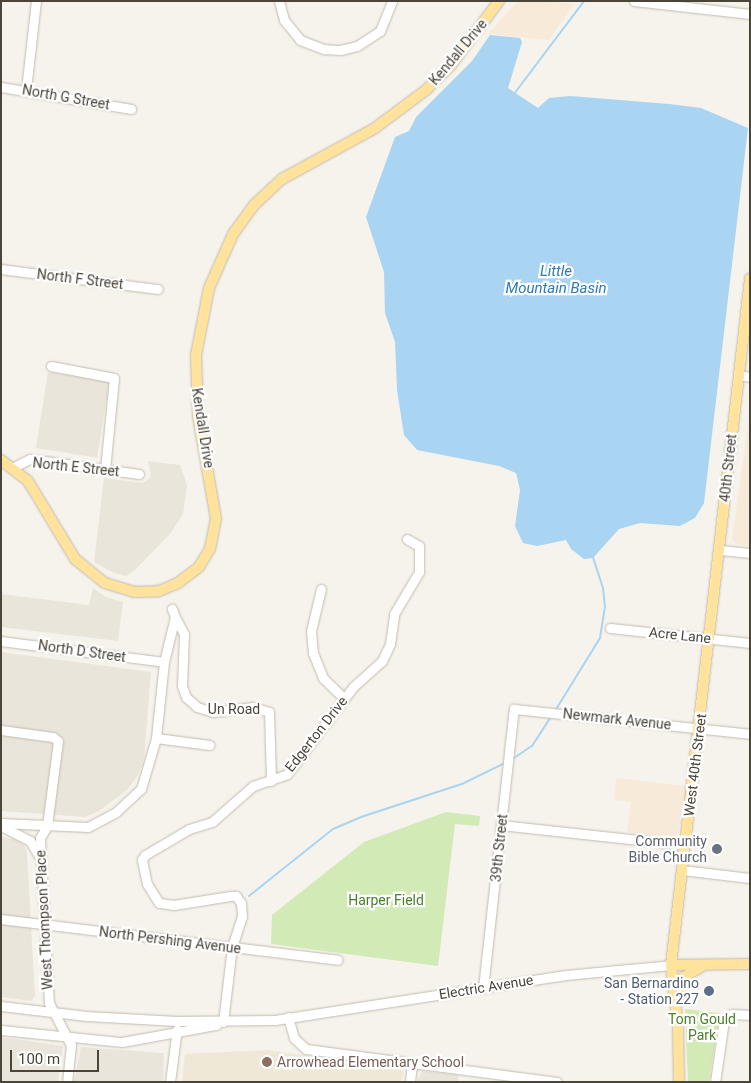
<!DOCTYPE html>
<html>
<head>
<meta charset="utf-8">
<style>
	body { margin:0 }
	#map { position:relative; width:751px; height:1083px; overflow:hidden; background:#f6f3ec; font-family:Roboto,sans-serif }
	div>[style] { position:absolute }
	.residential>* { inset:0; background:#eae5da; transform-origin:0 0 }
	.commercial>* { inset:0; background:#f7ead8 }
	.education>* { inset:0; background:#efe8d6 }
	.green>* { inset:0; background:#d2eab5 }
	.water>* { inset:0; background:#a9d4f2 }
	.stream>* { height:2px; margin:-1px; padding:0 1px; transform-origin:1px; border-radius:1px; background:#a9d4f2 }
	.roads { filter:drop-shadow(0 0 1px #c2bbae) drop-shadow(0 0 1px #c2bbae) }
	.minor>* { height:9px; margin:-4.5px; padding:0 4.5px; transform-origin:4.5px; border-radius:4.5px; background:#fff }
	.major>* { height:10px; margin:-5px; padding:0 5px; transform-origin:5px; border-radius:5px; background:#ffe39c }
	.dots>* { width:14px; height:14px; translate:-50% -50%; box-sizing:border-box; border:2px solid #fff; border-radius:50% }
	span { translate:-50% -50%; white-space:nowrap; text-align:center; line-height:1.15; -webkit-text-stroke:4.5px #fff; paint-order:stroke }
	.street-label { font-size:14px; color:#4b4439 }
	.worship-label { font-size:14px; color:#5b616d }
	.right { translate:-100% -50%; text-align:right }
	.park-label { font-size:14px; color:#4a7f2a }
	.service-label { font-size:14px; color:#4e5e75 }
	.education-label { font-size:14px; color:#785e54 }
	.left { translate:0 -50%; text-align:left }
	.water-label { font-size:15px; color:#2e7ab2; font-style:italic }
	.frame { position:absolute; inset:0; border:2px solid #4b4439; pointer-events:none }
	.scale { position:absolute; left:10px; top:1050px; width:89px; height:22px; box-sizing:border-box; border:2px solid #4b4439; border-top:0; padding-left:6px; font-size:15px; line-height:18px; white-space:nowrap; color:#4b4439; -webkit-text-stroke:4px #fff; paint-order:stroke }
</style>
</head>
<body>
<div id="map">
	<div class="residential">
		<div style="left:48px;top:372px;width:62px;height:77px;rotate:9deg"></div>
		<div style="clip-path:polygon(148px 461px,180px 465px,187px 485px,183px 514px,170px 534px,134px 571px,126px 576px,114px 573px,94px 562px,104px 478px,143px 483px,151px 477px)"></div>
		<div style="clip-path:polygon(93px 588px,106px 597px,123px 602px,118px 641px,1px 627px,1px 594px,89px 605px)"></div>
		<div style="clip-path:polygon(1px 652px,151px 672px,144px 759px,138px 775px,127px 790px,99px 811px,85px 817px,1px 811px)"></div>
		<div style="clip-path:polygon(1px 837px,14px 839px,24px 845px,27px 853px,35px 996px,31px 1001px,1px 997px)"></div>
		<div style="clip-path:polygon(1px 1037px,63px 1046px,58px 1082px,1px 1082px)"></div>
		<div style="clip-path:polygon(81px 1047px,164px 1053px,163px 1082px,74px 1082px)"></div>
		<div style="clip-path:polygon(422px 1071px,458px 1075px,458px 1082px,417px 1082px)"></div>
	</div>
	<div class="commercial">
		<div style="clip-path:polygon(518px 1px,538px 1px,574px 4px,549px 40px,488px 34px)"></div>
		<div style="clip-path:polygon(750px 410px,750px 546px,736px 544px,732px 539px)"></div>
		<div style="clip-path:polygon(616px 778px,685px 786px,677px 838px,627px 832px,631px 802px,614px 800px)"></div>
	</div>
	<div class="education">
		<div style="clip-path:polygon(268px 1050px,402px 1070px,404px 1073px,401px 1082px,182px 1082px,185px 1054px)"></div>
	</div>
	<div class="green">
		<div style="clip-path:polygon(446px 812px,480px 816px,479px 826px,455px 824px,438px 966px,271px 944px,272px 915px,364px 842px)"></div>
		<div style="clip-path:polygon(685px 1009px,720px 1013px,709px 1082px,688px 1082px)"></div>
	</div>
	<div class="water">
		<div style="clip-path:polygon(490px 35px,520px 38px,522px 42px,508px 88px,538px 108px,549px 98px,570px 96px,669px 104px,701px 108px,748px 128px,704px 503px,695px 518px,680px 526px,640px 523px,619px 529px,593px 558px,584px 559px,571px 549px,566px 540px,537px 546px,523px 543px,515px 526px,520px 490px,516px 473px,499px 466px,417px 450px,404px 435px,397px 390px,395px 342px,385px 313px,384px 272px,366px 217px,395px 137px,409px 131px,416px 117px,472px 61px)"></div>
	</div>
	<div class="stream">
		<div style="left:514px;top:94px;width:116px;rotate:-53deg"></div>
		<div style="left:555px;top:711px;width:86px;rotate:-58.3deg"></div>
		<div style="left:600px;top:638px;width:31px;rotate:-81deg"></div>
		<div style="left:605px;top:607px;width:19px;rotate:-96deg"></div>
		<div style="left:603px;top:588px;width:32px;rotate:-108deg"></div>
		<div style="left:511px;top:760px;width:25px;rotate:-34deg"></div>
		<div style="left:532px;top:746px;width:35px;rotate:-57deg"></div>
		<div style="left:249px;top:896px;width:107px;rotate:-38.6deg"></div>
		<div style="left:333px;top:829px;width:30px;rotate:-23deg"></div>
		<div style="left:361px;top:817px;width:106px;rotate:-18.1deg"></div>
		<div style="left:462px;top:784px;width:48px;rotate:-26deg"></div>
	</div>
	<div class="roads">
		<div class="minor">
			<div style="left:279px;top:1px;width:20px;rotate:75deg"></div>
			<div style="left:284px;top:20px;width:26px;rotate:51deg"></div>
			<div style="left:300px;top:40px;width:26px;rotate:21deg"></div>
			<div style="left:324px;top:49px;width:16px;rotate:4deg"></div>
			<div style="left:340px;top:50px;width:17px;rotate:-13deg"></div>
			<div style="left:357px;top:46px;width:27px;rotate:-33deg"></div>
			<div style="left:380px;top:31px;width:32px;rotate:-68deg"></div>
			<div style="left:634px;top:1px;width:117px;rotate:6.4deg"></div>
			<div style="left:1px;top:87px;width:132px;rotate:9.6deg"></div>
			<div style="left:26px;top:90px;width:90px;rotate:-83.6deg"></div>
			<div style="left:1px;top:269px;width:158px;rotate:7.3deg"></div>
			<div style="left:51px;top:366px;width:64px;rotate:10.8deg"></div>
			<div style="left:114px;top:378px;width:91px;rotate:95.6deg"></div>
			<div style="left:739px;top:375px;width:11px;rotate:10deg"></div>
			<div style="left:14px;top:467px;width:18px;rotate:-27deg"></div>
			<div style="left:30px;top:459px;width:110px;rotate:7.8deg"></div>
			<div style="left:721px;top:550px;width:29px;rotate:6deg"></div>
			<div style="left:321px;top:589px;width:43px;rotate:103.4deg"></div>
			<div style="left:311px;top:631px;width:22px;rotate:85deg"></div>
			<div style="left:313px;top:653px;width:27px;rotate:68deg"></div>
			<div style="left:323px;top:678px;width:29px;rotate:44deg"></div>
			<div style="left:175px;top:617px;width:19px;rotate:62deg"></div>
			<div style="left:184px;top:634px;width:52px;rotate:92.2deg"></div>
			<div style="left:182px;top:686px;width:12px;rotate:70deg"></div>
			<div style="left:186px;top:697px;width:15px;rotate:42deg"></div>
			<div style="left:197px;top:707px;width:17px;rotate:17deg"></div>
			<div style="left:213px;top:712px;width:40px;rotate:-7.1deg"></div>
			<div style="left:253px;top:707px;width:17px;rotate:17deg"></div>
			<div style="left:269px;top:712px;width:69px;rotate:88.3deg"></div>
			<div style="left:610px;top:628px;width:141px;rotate:6.1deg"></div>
			<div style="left:1px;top:641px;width:164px;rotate:7.3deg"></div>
			<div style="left:1px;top:730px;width:52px;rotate:7.7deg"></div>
			<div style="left:53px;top:737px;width:6px;rotate:39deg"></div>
			<div style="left:58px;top:741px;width:86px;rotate:97.4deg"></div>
			<div style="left:47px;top:826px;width:14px;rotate:120deg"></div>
			<div style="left:40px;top:838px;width:165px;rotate:86.9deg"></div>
			<div style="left:49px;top:1003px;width:47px;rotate:62.4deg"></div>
			<div style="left:71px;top:1045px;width:37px;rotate:96deg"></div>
			<div style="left:156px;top:738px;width:54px;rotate:7.4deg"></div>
			<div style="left:1px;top:823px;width:87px;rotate:2.6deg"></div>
			<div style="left:88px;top:827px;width:32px;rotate:-28deg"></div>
			<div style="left:116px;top:812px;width:34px;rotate:-43deg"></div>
			<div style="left:141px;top:789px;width:53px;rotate:-73.6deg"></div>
			<div style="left:156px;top:738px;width:76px;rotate:-84deg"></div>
			<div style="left:164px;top:662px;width:46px;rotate:-76.3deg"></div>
			<div style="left:175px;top:617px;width:9px;rotate:-111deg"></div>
			<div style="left:501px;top:825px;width:185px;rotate:6.2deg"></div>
			<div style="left:1px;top:826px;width:33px;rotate:27deg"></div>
			<div style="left:30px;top:841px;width:17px;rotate:59deg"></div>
			<div style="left:682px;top:870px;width:68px;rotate:6.7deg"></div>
			<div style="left:1px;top:919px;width:339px;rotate:6.9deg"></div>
			<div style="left:483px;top:988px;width:281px;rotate:-83.7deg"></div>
			<div style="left:514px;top:709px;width:237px;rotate:6deg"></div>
			<div style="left:1px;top:1006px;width:86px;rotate:6.7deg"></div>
			<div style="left:86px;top:1016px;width:91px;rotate:3.1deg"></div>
			<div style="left:177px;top:1021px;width:98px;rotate:-0.6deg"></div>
			<div style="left:275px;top:1020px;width:294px;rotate:-8.8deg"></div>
			<div style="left:566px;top:975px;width:105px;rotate:-5.4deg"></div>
			<div style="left:288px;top:1017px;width:22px;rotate:74deg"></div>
			<div style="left:294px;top:1038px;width:16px;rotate:43deg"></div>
			<div style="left:306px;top:1049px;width:253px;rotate:7.5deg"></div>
			<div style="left:223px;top:1022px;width:76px;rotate:-83.2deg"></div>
			<div style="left:232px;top:947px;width:32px;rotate:-72deg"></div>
			<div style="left:242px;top:917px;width:14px;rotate:-94deg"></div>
			<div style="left:241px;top:903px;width:9px;rotate:-126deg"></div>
			<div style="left:236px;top:896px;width:6px;rotate:180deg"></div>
			<div style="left:230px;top:896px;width:57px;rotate:170.9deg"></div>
			<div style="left:174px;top:905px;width:15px;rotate:-172deg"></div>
			<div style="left:159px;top:903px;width:22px;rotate:-122deg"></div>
			<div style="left:147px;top:884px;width:25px;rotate:-102deg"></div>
			<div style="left:142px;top:860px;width:6px;rotate:-59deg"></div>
			<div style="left:145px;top:855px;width:51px;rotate:-30.6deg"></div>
			<div style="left:189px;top:829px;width:24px;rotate:-17deg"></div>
			<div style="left:212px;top:822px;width:55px;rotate:-41.3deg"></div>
			<div style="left:253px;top:786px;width:36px;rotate:-19deg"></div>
			<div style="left:287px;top:774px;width:109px;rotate:-52.8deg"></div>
			<div style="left:353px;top:687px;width:39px;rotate:-42deg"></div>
			<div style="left:382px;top:661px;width:19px;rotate:-65deg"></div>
			<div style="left:390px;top:644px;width:30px;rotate:-82deg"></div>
			<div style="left:394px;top:614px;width:49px;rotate:-59.2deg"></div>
			<div style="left:419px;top:572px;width:26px;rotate:-90deg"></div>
			<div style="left:419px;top:546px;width:14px;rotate:-150deg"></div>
			<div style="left:1px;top:1030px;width:122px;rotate:5.7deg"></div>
			<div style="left:122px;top:1042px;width:96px;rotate:-10.3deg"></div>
			<div style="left:170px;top:1082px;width:53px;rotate:-82.5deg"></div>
			<div style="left:410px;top:1082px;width:19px;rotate:-84deg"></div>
			<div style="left:715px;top:1082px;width:63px;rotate:-81.7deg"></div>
			<div style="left:724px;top:1020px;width:10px;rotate:-37deg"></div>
			<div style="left:732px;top:1014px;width:18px;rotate:3deg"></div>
		</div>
		<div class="major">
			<div style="left:1px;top:460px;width:34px;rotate:38deg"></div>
			<div style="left:28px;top:481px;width:91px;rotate:58.9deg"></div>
			<div style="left:75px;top:559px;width:38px;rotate:39deg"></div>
			<div style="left:105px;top:583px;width:31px;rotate:17deg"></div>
			<div style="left:135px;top:592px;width:24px;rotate:-2deg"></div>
			<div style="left:159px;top:591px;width:21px;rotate:-23deg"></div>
			<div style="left:178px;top:583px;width:26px;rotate:-37deg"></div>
			<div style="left:199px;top:567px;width:21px;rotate:-59deg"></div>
			<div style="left:210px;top:549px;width:31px;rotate:-79deg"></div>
			<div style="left:216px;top:519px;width:105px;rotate:-99.9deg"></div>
			<div style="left:198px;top:416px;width:61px;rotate:-91.9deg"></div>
			<div style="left:196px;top:355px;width:68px;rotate:-79deg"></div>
			<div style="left:209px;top:288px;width:59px;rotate:-66deg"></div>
			<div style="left:233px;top:234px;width:36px;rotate:-54deg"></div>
			<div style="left:254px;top:205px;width:38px;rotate:-43deg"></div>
			<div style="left:282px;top:179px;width:106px;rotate:-28.7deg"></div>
			<div style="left:375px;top:128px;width:64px;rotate:-36.7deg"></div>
			<div style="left:426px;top:90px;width:35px;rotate:-45deg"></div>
			<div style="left:451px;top:65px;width:80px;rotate:-53.1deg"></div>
			<div style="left:671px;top:965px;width:79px;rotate:-0.7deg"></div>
			<div style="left:677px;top:1002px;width:26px;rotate:-74deg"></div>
			<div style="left:684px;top:977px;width:21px;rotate:-31deg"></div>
			<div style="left:679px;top:1082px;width:54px;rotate:-91.1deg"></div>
			<div style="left:678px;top:1028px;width:63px;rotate:-96.3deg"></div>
			<div style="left:671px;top:965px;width:691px;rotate:-83.43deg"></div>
		</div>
	</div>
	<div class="dots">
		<div style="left:717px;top:849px;background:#6b7280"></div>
		<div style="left:709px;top:991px;background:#5c6f8a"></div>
		<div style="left:267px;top:1062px;background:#8d6e63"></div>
	</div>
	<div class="street-label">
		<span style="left:458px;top:52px;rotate:-50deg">Kendall Drive</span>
		<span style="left:66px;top:97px;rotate:10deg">North G Street</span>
		<span style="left:80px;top:279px;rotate:7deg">North F Street</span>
		<span style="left:203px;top:428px;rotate:81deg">Kendall Drive</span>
		<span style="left:76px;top:467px;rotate:6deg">North E Street</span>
		<span style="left:728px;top:468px;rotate:-84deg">40th Street</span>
		<span style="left:680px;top:635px;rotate:6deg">Acre Lane</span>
		<span style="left:82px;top:651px;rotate:8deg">North D Street</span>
		<span style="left:234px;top:709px">Un Road</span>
		<span style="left:617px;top:719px;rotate:6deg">Newmark Avenue</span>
		<span style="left:316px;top:734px;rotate:-52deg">Edgerton Drive</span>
		<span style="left:695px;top:765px;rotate:-83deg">West 40th Street</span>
		<span style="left:499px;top:848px;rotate:-84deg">39th Street</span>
		<span style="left:44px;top:920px;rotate:-93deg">West Thompson Place</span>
		<span style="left:170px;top:940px;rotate:7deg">North Pershing Avenue</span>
		<span style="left:486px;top:987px;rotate:-9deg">Electric Avenue</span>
	</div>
	<div class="worship-label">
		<span class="right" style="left:707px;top:849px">Community<br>Bible Church</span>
	</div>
	<div class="park-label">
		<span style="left:386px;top:900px">Harper Field</span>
		<span style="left:702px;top:1027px">Tom Gould<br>Park</span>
	</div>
	<div class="service-label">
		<span class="right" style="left:699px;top:991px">San Bernardino<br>- Station 227</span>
	</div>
	<div class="education-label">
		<span class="left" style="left:277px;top:1062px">Arrowhead Elementary School</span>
	</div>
	<div class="water-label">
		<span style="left:556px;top:280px">Little<br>Mountain Basin</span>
	</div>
	<div class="frame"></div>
	<div class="scale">100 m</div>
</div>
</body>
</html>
